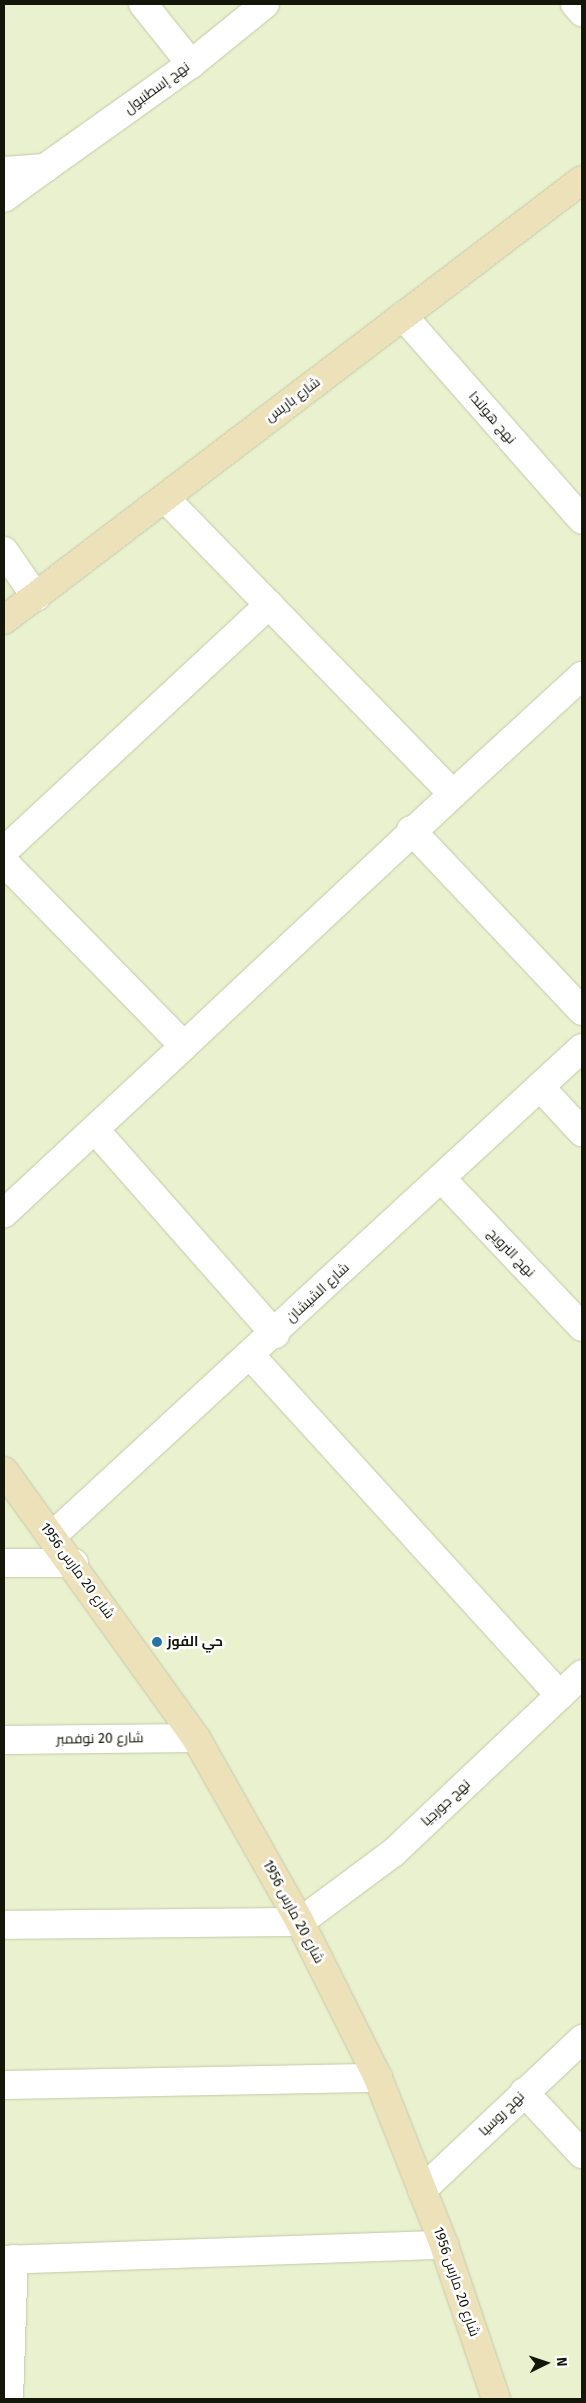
<!DOCTYPE html>
<html>
<head>
<meta charset="utf-8">
<style>
	body { margin:0 }
	#map { position:relative; width:586px; height:2403px; overflow:hidden; background:#eaf1cf; font-family:"Fira Sans",Cairo,sans-serif }
	div>[style] { position:absolute }
	.roads { filter:drop-shadow(0 0 1px #c3c9a8) drop-shadow(0 0 1px #c3c9a8) }
	.street>* { height:28px; margin:-14px; padding:0 14px; transform-origin:14px; border-radius:14px; background:#fff }
	.secondary>* { height:28px; margin:-14px; padding:0 14px; transform-origin:14px; border-radius:14px; background:#ece1b9 }
	.dots>* { width:14px; height:14px; translate:-50% -50%; box-sizing:border-box; border:2px solid #fff; border-radius:50% }
	span { translate:-50% -50%; white-space:nowrap; text-align:center; line-height:1.15; -webkit-text-stroke:5px #fff; paint-order:stroke }
	.street-label { font-size:14px; color:#14160a }
	.poi-label { font-size:14px; color:#14160a; font-weight:700 }
	.left { translate:0 -50%; text-align:left }
	.frame { position:absolute; inset:0; border:5px solid #14160a; pointer-events:none }
	.north { position:absolute; left:521px; top:2338px; width:50px; height:50px; -webkit-text-stroke:4px #fff; paint-order:stroke; rotate:86deg; font-size:14px; font-weight:700; line-height:20px; text-align:center; color:#14160a }
	.north::after { content:''; display:block; margin:auto; width:18px; height:22px; background:#14160a; clip-path:polygon(50% 0,100% 100%,50% 72%,0 100%) }
</style>
</head>
<body>
<div id="map">
	<div class="roads">
		<div class="street">
			<div style="left:143px;top:4px;width:77px;rotate:51.3deg"></div>
			<div style="left:575px;top:4px;width:11px;rotate:49deg"></div>
			<div style="left:4px;top:171px;width:41px;rotate:-4.2deg"></div>
			<div style="left:45px;top:168px;width:179px;rotate:-35.5deg"></div>
			<div style="left:191px;top:64px;width:95px;rotate:-39deg"></div>
			<div style="left:4px;top:198px;width:51px;rotate:-36.2deg"></div>
			<div style="left:403px;top:316px;width:271px;rotate:48.7deg"></div>
			<div style="left:165px;top:498px;width:413px;rotate:45.8deg"></div>
			<div style="left:453px;top:794px;width:369px;rotate:136.9deg"></div>
			<div style="left:4px;top:551px;width:56px;rotate:55.2deg"></div>
			<div style="left:453px;top:794px;width:175px;rotate:-42.5deg"></div>
			<div style="left:411px;top:830px;width:249px;rotate:46.6deg"></div>
			<div style="left:4px;top:851px;width:362px;rotate:-42.9deg"></div>
			<div style="left:4px;top:862px;width:257px;rotate:45.6deg"></div>
			<div style="left:184px;top:1046px;width:246px;rotate:137.1deg"></div>
			<div style="left:540px;top:1087px;width:62px;rotate:47deg"></div>
			<div style="left:96px;top:1131px;width:271px;rotate:48.6deg"></div>
			<div style="left:441px;top:1178px;width:205px;rotate:46.6deg"></div>
			<div style="left:251px;top:1356px;width:459px;rotate:47.7deg"></div>
			<div style="left:52px;top:1536px;width:720px;rotate:-42.64deg"></div>
			<div style="left:4px;top:1563px;width:70px"></div>
			<div style="left:4px;top:1740px;width:192px;rotate:-0.6deg"></div>
			<div style="left:4px;top:1925px;width:296px;rotate:-0.6deg"></div>
			<div style="left:300px;top:1922px;width:116px;rotate:-36.6deg"></div>
			<div style="left:393px;top:1853px;width:260px;rotate:-43.4deg"></div>
			<div style="left:4px;top:2085px;width:374px;rotate:-1.1deg"></div>
			<div style="left:524px;top:2092px;width:85px;rotate:46.9deg"></div>
			<div style="left:422px;top:2190px;width:220px;rotate:-43.3deg"></div>
			<div style="left:4px;top:2260px;width:440px;rotate:-2deg"></div>
			<div style="left:9px;top:2399px;width:140px;rotate:-88deg"></div>
		</div>
		<div class="secondary">
			<div style="left:4px;top:620px;width:726px;rotate:-37.28deg"></div>
			<div style="left:4px;top:1471px;width:329px;rotate:54.3deg"></div>
			<div style="left:196px;top:1738px;width:211px;rotate:60.5deg"></div>
			<div style="left:300px;top:1922px;width:174px;rotate:63.4deg"></div>
			<div style="left:378px;top:2078px;width:180px;rotate:68.4deg"></div>
			<div style="left:444px;top:2245px;width:163px;rotate:71.3deg"></div>
		</div>
	</div>
	<div class="dots">
		<div style="left:157px;top:1642px;background:#2475a6"></div>
	</div>
	<div class="street-label">
		<span style="left:157px;top:88px;rotate:-36deg">نهج إسطنبول</span>
		<span style="left:293px;top:400px;rotate:-37deg">شارع باريس</span>
		<span style="left:492px;top:418px;rotate:49deg">نهج هولندا</span>
		<span style="left:511px;top:1253px;rotate:46deg">نهج النرويج</span>
		<span style="left:318px;top:1293px;rotate:-43deg">شارع الشيشان</span>
		<span style="left:77px;top:1571px;rotate:54deg">شارع 20 مارس 1956</span>
		<span style="left:100px;top:1739px;rotate:-1deg">شارع 20 نوفمبر</span>
		<span style="left:446px;top:1803px;rotate:-43deg">نهج جورجيا</span>
		<span style="left:293px;top:1912px;rotate:62deg">شارع 20 مارس 1956</span>
		<span style="left:502px;top:2114px;rotate:-44deg">نهج روسيا</span>
		<span style="left:456px;top:2282px;rotate:71deg">شارع 20 مارس 1956</span>
	</div>
	<div class="poi-label">
		<span class="left" style="left:167px;top:1642px">حي الفوز</span>
	</div>
	<div class="frame"></div>
	<div class="north">N</div>
</div>
</body>
</html>
